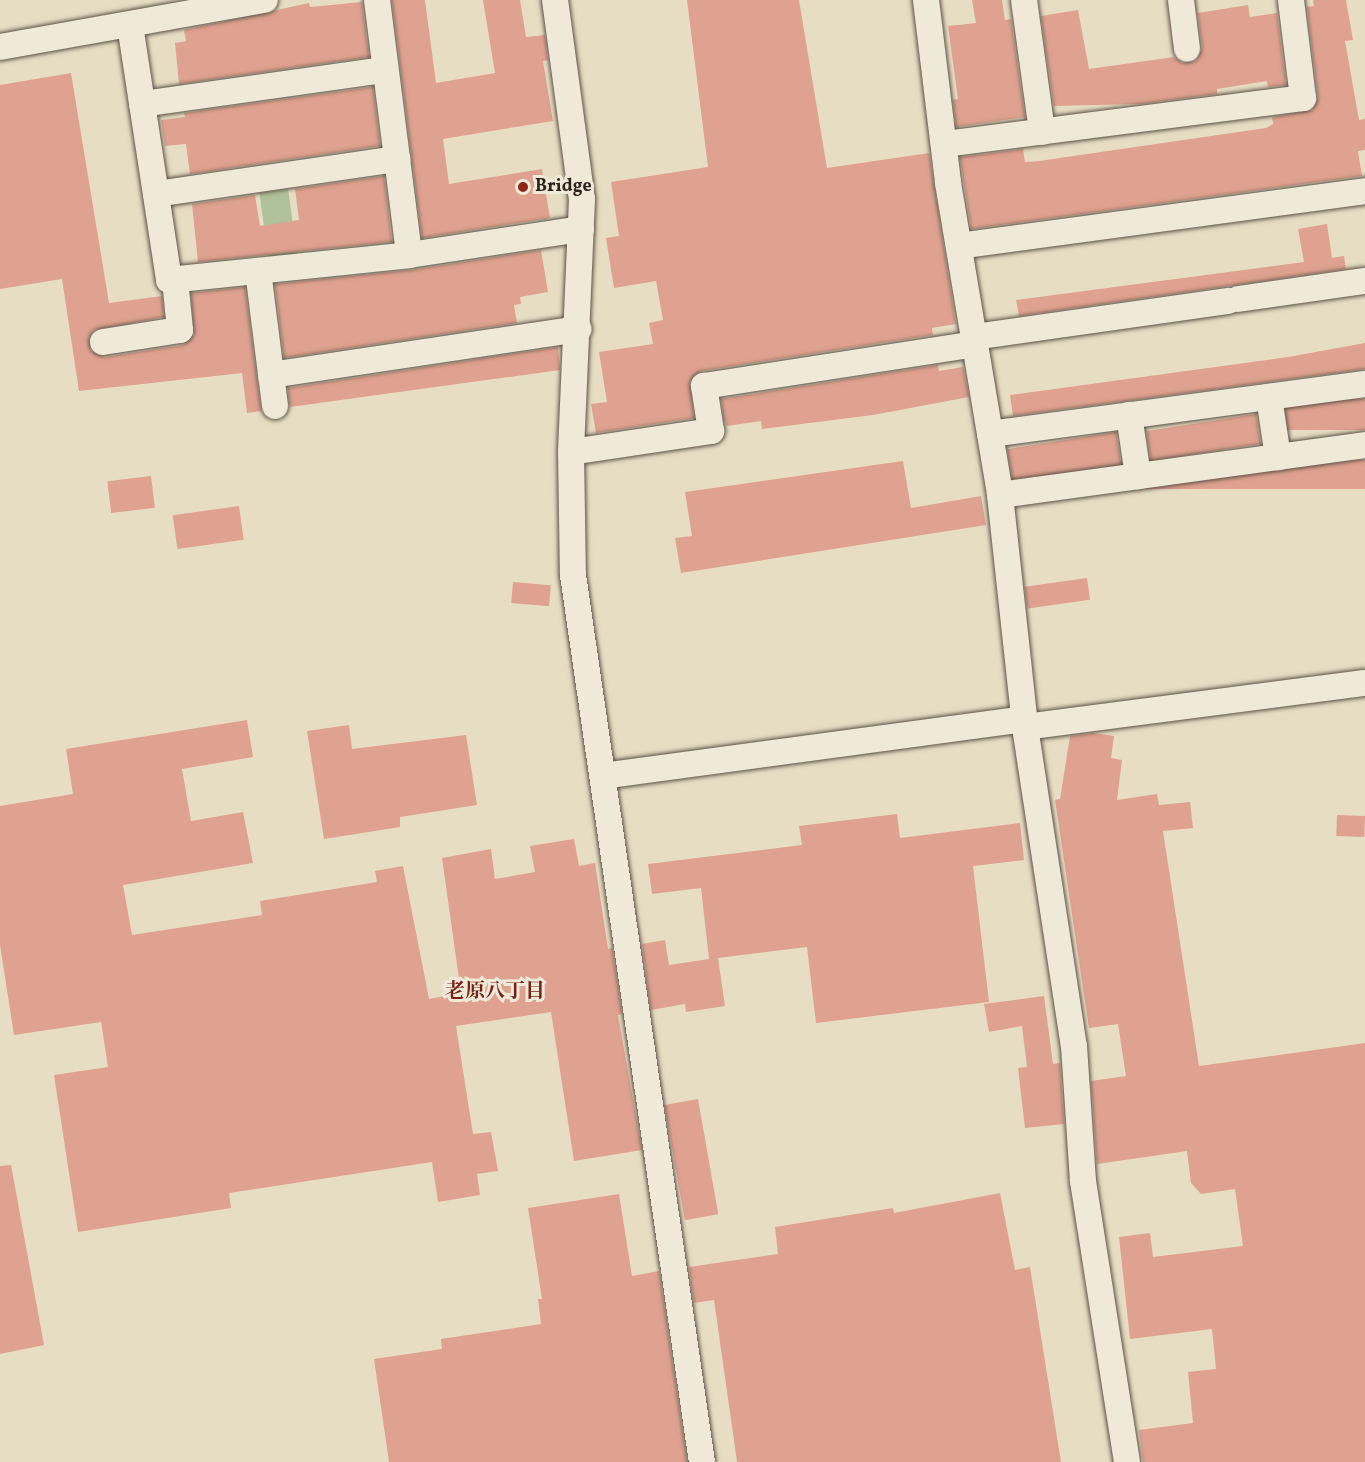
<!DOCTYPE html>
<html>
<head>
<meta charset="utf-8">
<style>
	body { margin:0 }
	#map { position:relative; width:1365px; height:1462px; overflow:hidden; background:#e7ddc3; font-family:Vollkorn,"Noto Serif JP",serif }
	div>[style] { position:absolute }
	.green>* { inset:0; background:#afc299; transform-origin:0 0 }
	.building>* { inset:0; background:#e0a290; transform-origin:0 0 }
	.roads { filter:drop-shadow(0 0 2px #5d5247) drop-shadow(0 0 2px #5d5247) }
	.minor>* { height:26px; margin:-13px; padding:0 13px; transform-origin:13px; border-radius:13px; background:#efe9d8 }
	.dots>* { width:16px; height:16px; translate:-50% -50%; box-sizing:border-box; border:3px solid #efe9d8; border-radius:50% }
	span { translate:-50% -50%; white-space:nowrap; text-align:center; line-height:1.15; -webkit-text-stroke:6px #efe9d8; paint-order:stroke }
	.poi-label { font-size:18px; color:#2f231e; font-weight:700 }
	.left { translate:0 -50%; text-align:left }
	.neighbourhood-label { font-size:20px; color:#7a1f14; font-weight:700 }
</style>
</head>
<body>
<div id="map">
	<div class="green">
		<div style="left:288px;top:189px;width:72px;height:29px;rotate:82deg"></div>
	</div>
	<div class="building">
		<div style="clip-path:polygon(392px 0,425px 0,436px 83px,495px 73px,483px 0,520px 0,526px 37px,545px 35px,548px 60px,543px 61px,553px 121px,443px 139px,449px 184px,542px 169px,550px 218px,422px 238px)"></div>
		<div style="clip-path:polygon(687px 0,799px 0,827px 168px,929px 153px,956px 324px,932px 328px,933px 335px,701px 371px,690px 381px,694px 418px,596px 433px,591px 404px,607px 402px,599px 352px,653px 344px,649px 323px,663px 320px,656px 281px,614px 288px,606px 238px,619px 236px,611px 182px,708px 167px)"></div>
		<div style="clip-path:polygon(972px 0,1002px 0,1005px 20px,1011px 19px,1025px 117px,956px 127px,953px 100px,958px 99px,948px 26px,976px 23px)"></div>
		<div style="clip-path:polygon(1313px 0,1346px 0,1353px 40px,1345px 41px,1359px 120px,1365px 119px,1365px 150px,1358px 151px,1362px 176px,971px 229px,960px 157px,1023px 149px,1025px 162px,1039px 161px,1266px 128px,1273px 124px,1272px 117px,1312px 110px,1318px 97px,1307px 7px,1314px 6px)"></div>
		<div style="clip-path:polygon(362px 2px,369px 57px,179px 84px,175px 43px,186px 41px,184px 30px,309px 3px,310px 7px)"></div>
		<div style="clip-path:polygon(1248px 5px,1250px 17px,1277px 13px,1286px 85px,1268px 87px,1267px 81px,1217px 89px,1217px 94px,1141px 104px,1054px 106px,1041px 16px,1078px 10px,1089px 69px,1174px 57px,1182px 63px,1196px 61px,1202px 48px,1198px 13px)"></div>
		<div style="clip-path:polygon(71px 73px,109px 303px,162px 296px,164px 317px,94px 330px,89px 337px,91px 351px,105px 357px,183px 345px,194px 335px,191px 293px,245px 287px,261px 411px,247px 413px,242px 373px,79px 391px,62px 279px,0 289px,0 85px)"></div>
		<div style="clip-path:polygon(373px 87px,380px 146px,190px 174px,186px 144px,165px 146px,161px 120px,185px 117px,184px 113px)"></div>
		<div style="clip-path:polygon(384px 176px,392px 242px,198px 262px,192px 204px,255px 195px,260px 226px,299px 220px,295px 189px)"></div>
		<div style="clip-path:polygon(1327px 224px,1332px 258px,1344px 256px,1346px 269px,1019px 316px,1016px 300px,1304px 262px,1298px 229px)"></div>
		<div style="clip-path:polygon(541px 250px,548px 292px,520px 297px,521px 304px,514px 305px,517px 323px,284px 358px,275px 284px,411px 270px)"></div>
		<div style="clip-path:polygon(1365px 343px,1365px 369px,1013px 416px,1010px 395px,1288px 357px)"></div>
		<div style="clip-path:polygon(558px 347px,560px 370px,290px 407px,288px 388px)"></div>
		<div style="clip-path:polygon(938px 365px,939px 371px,963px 367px,969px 397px,873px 415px,762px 429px,761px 421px,727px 426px,724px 420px,721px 399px)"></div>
		<div style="left:1365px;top:399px;width:31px;height:80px;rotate:90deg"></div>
		<div style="left:1256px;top:414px;width:30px;height:111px;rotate:81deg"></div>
		<div style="left:1116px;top:432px;width:31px;height:110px;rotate:81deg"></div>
		<div style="left:1365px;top:460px;width:29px;height:329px;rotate:90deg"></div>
		<div style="clip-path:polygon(903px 461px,911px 508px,981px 496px,986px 525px,681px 573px,675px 538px,692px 536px,685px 492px)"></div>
		<div style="left:151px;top:476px;width:32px;height:44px;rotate:83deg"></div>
		<div style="left:239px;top:506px;width:34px;height:67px;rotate:82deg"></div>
		<div style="left:1087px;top:578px;width:22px;height:63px;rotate:82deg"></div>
		<div style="left:513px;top:582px;width:38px;height:21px;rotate:5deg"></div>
		<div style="clip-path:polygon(247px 720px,253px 757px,182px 769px,191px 821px,243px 812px,253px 863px,123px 885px,132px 935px,262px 915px,260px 901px,377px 882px,375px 871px,403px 866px,429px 999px,461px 993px,442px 858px,491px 849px,495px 879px,535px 872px,530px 846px,574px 839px,579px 866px,595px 863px,608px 949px,612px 948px,622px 1014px,618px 1015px,642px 1150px,574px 1161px,551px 1012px,456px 1026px,473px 1134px,491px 1132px,498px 1171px,477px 1174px,480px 1195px,438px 1202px,432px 1162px,229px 1193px,231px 1208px,78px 1232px,54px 1075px,108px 1067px,101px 1022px,14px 1035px,0 945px,0 806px,73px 794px,66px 749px)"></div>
		<div style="clip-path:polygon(349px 725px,352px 749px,466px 735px,477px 805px,400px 817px,400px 827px,324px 839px,307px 731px)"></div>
		<div style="clip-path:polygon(1093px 733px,1114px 736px,1111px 758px,1122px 760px,1117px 800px,1157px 794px,1159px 805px,1190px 802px,1193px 828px,1163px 831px,1199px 1066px,1365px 1043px,1365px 1462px,1143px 1462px,1139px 1430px,1193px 1423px,1188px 1372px,1216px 1369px,1212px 1329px,1130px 1339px,1119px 1237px,1150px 1233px,1153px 1257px,1243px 1246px,1235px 1189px,1201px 1194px,1191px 1183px,1187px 1151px,1097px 1164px,1091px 1081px,1126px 1076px,1118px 1024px,1089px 1028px,1055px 800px,1060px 799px,1070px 736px)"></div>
		<div style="clip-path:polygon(897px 814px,900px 838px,1020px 823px,1024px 860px,973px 866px,989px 1002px,816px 1023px,807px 947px,718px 958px,725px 1006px,686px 1012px,685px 1004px,651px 1010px,642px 944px,665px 940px,669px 965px,709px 959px,701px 888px,652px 894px,648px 864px,802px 845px,799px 826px)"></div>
		<div style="left:1337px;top:815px;width:28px;height:21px;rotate:2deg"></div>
		<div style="clip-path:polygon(1044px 996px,1053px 1064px,1060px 1063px,1064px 1124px,1025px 1128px,1018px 1068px,1027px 1067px,1022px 1026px,989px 1032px,984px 1004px)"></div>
		<div style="left:698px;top:1099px;width:117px;height:34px;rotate:80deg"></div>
		<div style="clip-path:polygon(11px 1165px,44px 1345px,0 1354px,0 1166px)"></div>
		<div style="clip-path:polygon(1000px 1193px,1015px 1270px,1030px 1267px,1061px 1462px,737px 1462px,714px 1300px,694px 1303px,689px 1267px,778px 1254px,775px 1227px,893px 1208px,894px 1213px)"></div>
		<div style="clip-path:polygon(619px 1194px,632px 1276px,659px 1271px,687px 1462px,389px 1462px,374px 1359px,442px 1349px,441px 1339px,541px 1324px,538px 1299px,542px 1299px,528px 1208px)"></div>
	</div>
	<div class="roads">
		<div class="minor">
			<div style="left:377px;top:0;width:257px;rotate:82.8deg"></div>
			<div style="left:555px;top:0;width:201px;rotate:82.3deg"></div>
			<div style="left:582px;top:199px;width:253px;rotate:92.5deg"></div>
			<div style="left:571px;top:452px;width:123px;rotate:89.1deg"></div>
			<div style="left:573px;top:575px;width:896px;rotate:81.73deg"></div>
			<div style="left:926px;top:0;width:184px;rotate:83.1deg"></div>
			<div style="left:948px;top:183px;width:316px;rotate:80.5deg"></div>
			<div style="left:1000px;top:495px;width:233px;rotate:83.8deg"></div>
			<div style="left:1025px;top:727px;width:323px;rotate:81.3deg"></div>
			<div style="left:1074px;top:1046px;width:135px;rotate:86.2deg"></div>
			<div style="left:1083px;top:1181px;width:284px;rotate:81.1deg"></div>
			<div style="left:1024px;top:0;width:133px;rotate:82.2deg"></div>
			<div style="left:1181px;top:0;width:49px;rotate:83deg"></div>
			<div style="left:130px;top:25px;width:258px;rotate:81.3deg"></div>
			<div style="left:169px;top:280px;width:241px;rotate:-5.9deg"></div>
			<div style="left:409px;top:255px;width:174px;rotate:-8.6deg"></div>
			<div style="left:0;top:47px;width:269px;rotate:-10.1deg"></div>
			<div style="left:142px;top:104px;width:245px;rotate:-8deg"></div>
			<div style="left:945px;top:144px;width:361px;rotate:-7.3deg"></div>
			<div style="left:1303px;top:98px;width:99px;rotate:-97deg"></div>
			<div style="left:156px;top:194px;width:244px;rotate:-8.3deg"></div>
			<div style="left:959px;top:246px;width:410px;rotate:-7.7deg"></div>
			<div style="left:258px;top:271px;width:136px;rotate:82.8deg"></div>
			<div style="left:1238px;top:299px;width:128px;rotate:-8.1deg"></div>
			<div style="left:974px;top:337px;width:257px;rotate:-8.1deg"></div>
			<div style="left:103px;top:342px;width:78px;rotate:-8.9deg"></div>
			<div style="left:180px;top:330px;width:51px;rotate:-95.6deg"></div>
			<div style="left:271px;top:375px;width:311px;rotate:-8.5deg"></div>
			<div style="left:1269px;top:397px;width:61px;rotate:81.5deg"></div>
			<div style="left:1129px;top:415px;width:62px;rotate:81.6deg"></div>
			<div style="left:990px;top:434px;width:378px;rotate:-7.6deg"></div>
			<div style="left:571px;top:452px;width:142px;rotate:-8.5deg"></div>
			<div style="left:711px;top:431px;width:46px;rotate:-98.8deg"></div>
			<div style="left:704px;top:386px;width:274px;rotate:-8.8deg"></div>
			<div style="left:1000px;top:495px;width:368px;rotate:-7.8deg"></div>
			<div style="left:1025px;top:727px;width:343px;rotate:-7.4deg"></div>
			<div style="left:603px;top:776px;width:425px;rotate:-7.7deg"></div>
		</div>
	</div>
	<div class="dots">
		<div style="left:523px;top:187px;background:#8f2418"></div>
	</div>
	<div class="poi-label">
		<span class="left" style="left:535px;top:187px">Bridge</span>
	</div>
	<div class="neighbourhood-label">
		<span style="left:495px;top:992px">老原八丁目</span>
	</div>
</div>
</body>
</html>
